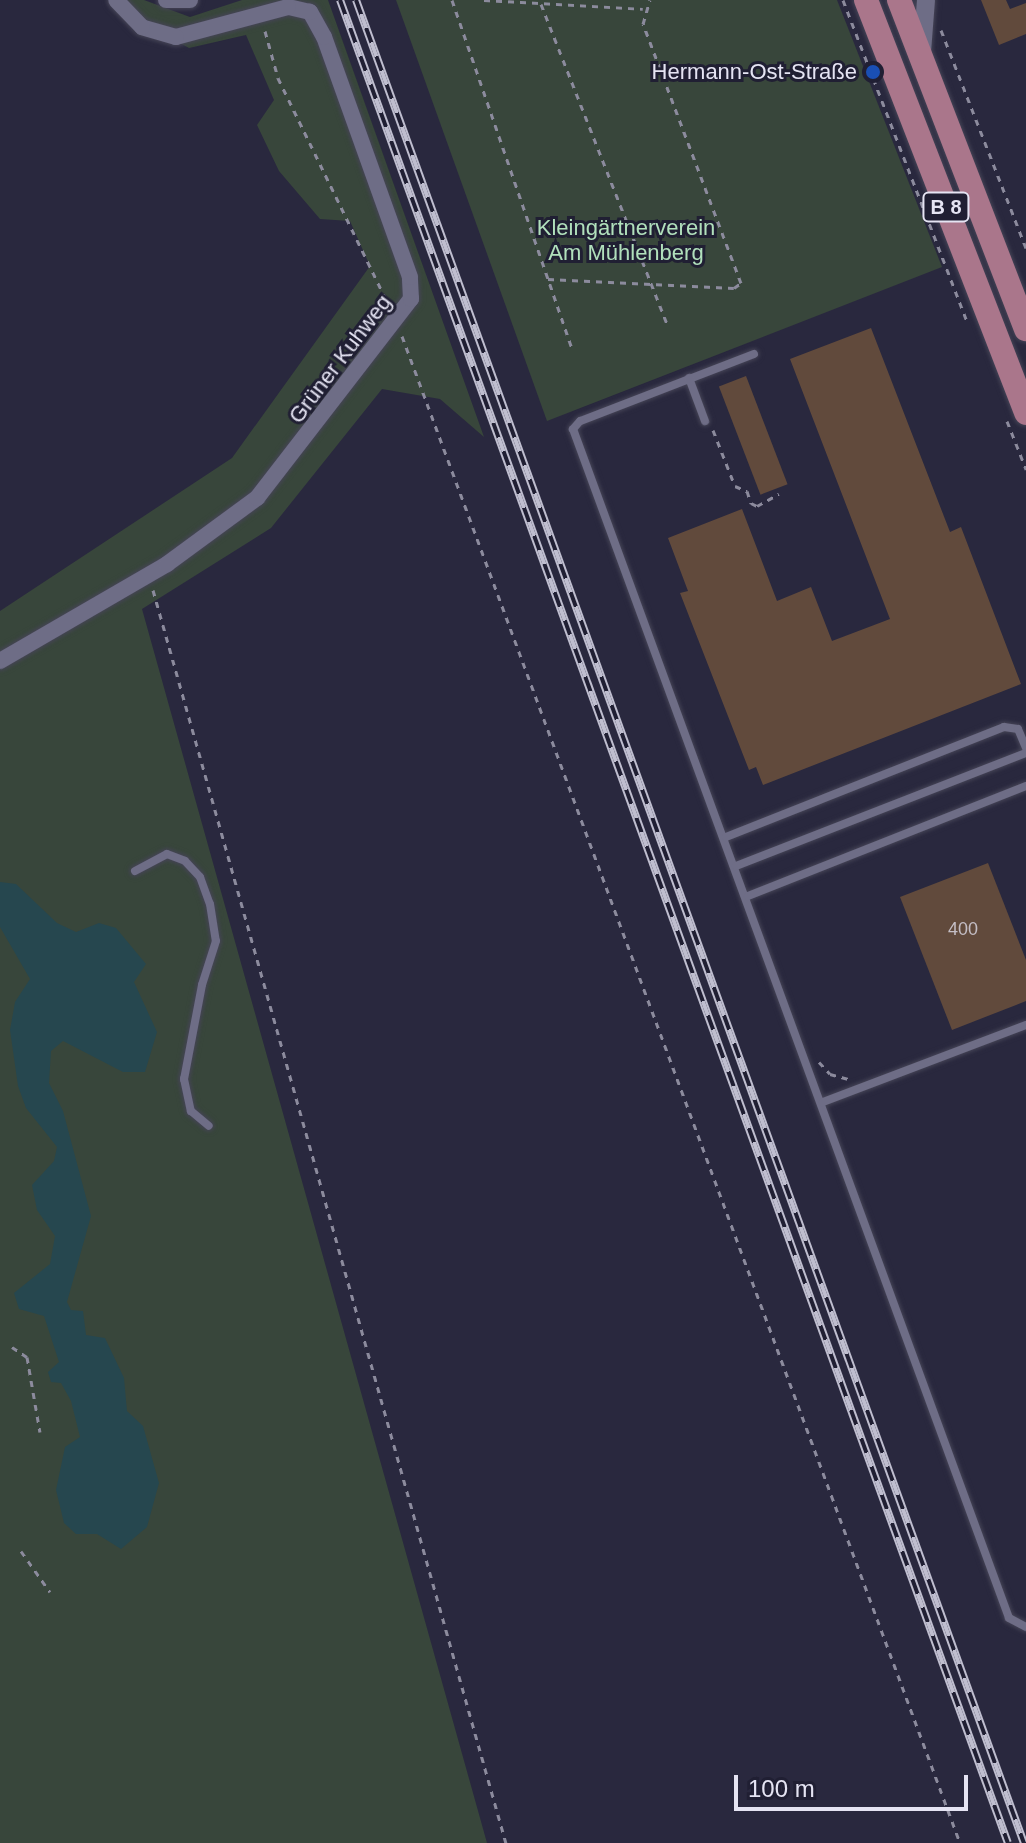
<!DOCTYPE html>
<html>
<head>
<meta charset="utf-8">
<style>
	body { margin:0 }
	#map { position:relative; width:1026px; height:1843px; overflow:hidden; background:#29283e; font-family:Helvetica,sans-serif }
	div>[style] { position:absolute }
	.green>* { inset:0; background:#38463b }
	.water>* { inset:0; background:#26474f }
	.building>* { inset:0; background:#614a3c; transform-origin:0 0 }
	.path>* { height:3px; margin-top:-1.5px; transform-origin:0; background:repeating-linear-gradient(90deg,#8c8b9d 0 6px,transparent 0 12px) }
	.roads { filter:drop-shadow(0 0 2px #454456) drop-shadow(0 0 2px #454456) }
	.service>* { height:8px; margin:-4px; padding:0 4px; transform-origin:4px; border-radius:4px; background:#6e6d86 }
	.minor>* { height:16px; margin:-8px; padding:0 8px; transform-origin:8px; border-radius:8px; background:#6e6d86 }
	.tertiary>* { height:18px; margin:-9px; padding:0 9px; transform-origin:9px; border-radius:9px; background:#6e6d86 }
	.primary>* { height:24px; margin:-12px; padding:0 12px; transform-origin:12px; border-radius:12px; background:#aa768b }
	.rail>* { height:8px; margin-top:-4px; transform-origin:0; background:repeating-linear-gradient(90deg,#201f33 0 15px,#bfbecf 0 30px); box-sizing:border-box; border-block:2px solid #bfbecf }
	.dots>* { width:22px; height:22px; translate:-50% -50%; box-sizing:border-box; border:4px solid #201f33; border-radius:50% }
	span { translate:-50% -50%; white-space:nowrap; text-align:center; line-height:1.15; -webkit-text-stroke:6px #201f33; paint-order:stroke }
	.number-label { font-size:18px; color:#c4bec5 }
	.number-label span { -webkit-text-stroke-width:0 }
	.shield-label span { padding:2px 6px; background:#201f33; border:2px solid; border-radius:6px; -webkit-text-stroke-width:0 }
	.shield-label { font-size:20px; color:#e5e4f3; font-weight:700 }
	.poi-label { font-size:22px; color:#e5e4f3 }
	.right { translate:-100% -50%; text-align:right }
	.park-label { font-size:22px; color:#b1e0bc }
	.street-label { font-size:22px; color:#e5e4f3 }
	.scale { position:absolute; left:734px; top:1775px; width:234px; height:36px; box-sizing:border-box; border:4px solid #e5e4f3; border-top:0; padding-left:10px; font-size:24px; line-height:28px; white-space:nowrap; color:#e5e4f3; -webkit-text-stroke:6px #201f33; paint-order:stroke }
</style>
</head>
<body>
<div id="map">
	<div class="green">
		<div style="clip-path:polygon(123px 0,144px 0,190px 17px,242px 0,328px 0,484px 437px,440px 399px,382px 389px,271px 528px,142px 609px,487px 1843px,0 1843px,0 611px,232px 458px,370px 266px,350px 221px,320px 219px,279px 171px,257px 125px,274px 100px,246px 35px,189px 48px,140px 22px)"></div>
		<div style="clip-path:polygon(396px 0,837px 0,942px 267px,547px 421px)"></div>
	</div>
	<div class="water">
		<div style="clip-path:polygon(0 882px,16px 884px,57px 923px,76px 932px,99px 923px,116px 928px,146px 964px,134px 982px,157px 1032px,145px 1072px,123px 1072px,63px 1041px,51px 1051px,49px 1083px,63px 1111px,91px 1216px,67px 1302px,71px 1310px,83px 1311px,86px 1335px,105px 1338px,124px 1378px,127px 1411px,143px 1426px,159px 1483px,147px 1527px,121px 1549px,97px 1534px,76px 1534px,64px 1523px,56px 1490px,65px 1447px,80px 1437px,71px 1401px,61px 1383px,51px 1382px,48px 1372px,59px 1362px,44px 1316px,19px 1309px,14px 1293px,50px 1264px,55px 1236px,37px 1210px,32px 1185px,54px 1161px,57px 1147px,26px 1108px,18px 1086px,10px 1030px,15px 1002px,30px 979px,0 927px)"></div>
	</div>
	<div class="building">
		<div style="clip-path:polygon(981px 0,1006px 0,1010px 9px,1026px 3px,1026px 34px,999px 45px)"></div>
		<div style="clip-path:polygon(871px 328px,950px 532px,961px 527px,1021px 684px,763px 785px,756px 767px,749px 770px,680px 593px,688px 591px,668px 538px,742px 509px,777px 601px,811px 587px,832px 641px,890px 619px,790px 359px)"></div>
		<div style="left:746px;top:376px;width:116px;height:29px;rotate:69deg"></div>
		<div style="clip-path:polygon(988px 863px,1026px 960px,1026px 1001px,952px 1030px,900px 897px)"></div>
	</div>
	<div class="path">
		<div style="left:452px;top:0;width:369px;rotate:71deg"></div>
		<div style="left:484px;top:0;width:159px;rotate:3.2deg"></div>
		<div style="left:843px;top:0;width:344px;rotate:68.9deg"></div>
		<div style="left:541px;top:4px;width:344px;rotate:68.5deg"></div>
		<div style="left:941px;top:30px;width:234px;rotate:68.7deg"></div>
		<div style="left:265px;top:31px;width:49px;rotate:74.5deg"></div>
		<div style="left:278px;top:78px;width:251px;rotate:64deg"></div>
		<div style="left:548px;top:279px;width:186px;rotate:2.8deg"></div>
		<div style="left:734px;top:288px;width:9px;rotate:-36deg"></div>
		<div style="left:741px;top:283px;width:277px;rotate:-110.7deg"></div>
		<div style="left:643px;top:24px;width:25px;rotate:-74deg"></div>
		<div style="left:402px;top:336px;width:1607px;rotate:69.68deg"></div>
		<div style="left:1007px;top:421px;width:52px;rotate:68.4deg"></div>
		<div style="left:713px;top:430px;width:60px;rotate:68.6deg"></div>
		<div style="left:735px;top:486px;width:13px;rotate:23deg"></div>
		<div style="left:747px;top:491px;width:13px;rotate:72deg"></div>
		<div style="left:751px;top:503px;width:7px;rotate:27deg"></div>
		<div style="left:757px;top:506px;width:25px;rotate:-29deg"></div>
		<div style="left:153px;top:590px;width:1302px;rotate:74.27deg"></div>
		<div style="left:819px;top:1062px;width:16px;rotate:47deg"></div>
		<div style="left:830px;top:1074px;width:20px;rotate:15deg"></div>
		<div style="left:12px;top:1347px;width:18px;rotate:34deg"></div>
		<div style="left:27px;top:1357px;width:76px;rotate:80.2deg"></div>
		<div style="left:21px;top:1551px;width:50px;rotate:54.7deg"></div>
	</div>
	<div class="roads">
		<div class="service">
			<div style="left:754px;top:354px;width:186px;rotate:158.9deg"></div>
			<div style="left:580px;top:421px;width:11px;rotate:131deg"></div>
			<div style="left:573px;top:429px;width:1266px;rotate:69.86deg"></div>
			<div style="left:1009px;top:1618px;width:19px;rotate:28deg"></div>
			<div style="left:689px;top:378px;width:46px;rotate:69.6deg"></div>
			<div style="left:726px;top:837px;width:299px;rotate:-21.6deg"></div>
			<div style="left:1004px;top:727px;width:14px;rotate:8deg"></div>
			<div style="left:1018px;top:729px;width:21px;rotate:67deg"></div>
			<div style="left:736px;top:866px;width:311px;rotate:-21.3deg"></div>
			<div style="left:135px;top:871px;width:36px;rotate:-28deg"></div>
			<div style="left:167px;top:854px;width:19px;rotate:21deg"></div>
			<div style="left:185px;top:861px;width:22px;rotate:47deg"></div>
			<div style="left:200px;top:877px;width:29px;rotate:70deg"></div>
			<div style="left:210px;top:904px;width:37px;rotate:81deg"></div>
			<div style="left:216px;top:941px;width:46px;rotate:107.7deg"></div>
			<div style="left:202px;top:985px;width:96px;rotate:100.8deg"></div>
			<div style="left:184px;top:1079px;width:33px;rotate:78deg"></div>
			<div style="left:191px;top:1111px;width:23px;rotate:40deg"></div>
			<div style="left:748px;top:896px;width:299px;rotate:-21.6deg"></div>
			<div style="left:823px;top:1102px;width:217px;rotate:-20.8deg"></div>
		</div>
		<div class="minor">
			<div style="left:166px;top:0;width:24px"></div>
			<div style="left:0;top:661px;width:193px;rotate:-30.1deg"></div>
			<div style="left:167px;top:564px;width:112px;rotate:-36.3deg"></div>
			<div style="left:257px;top:498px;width:252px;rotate:-52.3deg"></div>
			<div style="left:411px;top:299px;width:22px;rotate:-93deg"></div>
			<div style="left:410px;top:277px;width:255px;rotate:-109.7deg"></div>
			<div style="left:324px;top:37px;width:29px;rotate:-119deg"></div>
			<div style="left:310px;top:12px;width:23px;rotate:-167deg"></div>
			<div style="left:288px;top:7px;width:116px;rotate:165deg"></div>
			<div style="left:176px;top:37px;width:35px;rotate:-164deg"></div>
			<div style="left:142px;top:27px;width:37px;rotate:-134deg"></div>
		</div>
		<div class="tertiary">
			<div style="left:922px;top:52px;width:52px;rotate:-85.6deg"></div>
		</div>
		<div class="primary">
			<div style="left:866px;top:0;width:443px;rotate:68.8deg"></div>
			<div style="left:899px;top:0;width:353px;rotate:68.9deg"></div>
		</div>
	</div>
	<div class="rail">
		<div style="left:340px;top:0;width:1960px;rotate:70.08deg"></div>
		<div style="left:356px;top:0;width:1960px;rotate:70.08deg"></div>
	</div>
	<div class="dots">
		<div style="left:873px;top:72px;background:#1a4fb4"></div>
	</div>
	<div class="number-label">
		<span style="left:963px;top:929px">400</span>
	</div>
	<div class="shield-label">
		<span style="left:946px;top:207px">B 8</span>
	</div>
	<div class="poi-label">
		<span class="right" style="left:857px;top:72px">Hermann-Ost-Straße</span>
	</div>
	<div class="park-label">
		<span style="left:626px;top:240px">Kleingärtnerverein<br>Am Mühlenberg</span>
	</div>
	<div class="street-label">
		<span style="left:340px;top:359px;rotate:-53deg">Grüner Kuhweg</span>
	</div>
	<div class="scale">100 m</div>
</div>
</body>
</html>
